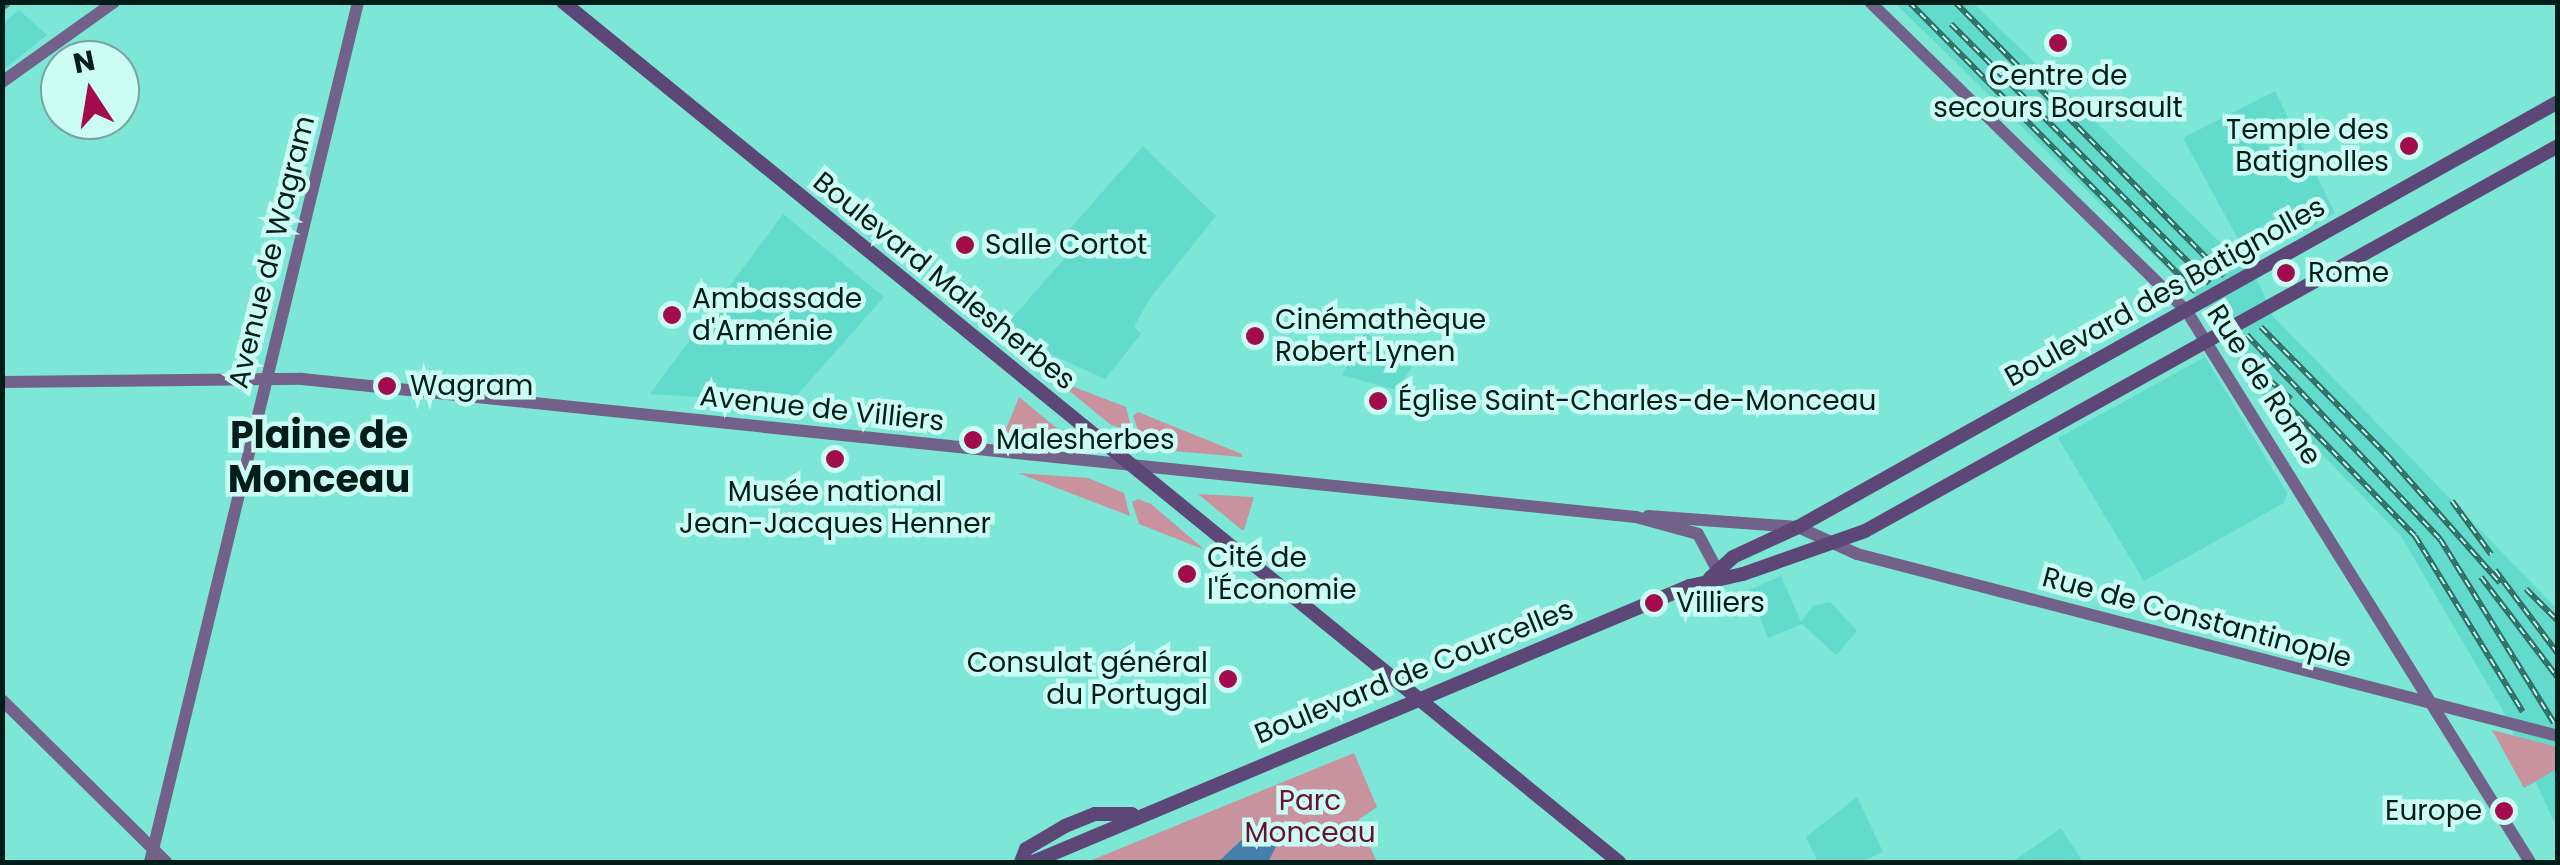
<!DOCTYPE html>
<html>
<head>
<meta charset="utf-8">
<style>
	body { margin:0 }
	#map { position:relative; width:2560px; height:865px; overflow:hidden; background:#7ce6d7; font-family:Poppins,sans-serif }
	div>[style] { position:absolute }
	.built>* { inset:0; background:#62dbcc }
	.green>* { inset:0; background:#c9929f }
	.water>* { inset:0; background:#4580ad }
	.secondary>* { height:12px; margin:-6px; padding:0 6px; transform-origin:6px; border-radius:6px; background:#726188 }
	.primary>* { height:14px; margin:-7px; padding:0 7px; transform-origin:7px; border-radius:7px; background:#5c4776 }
	.rail>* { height:6px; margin-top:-3px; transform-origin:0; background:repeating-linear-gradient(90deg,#ccfdf4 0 8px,#306b63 0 16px); box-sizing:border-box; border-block:2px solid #306b63 }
	.dots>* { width:28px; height:28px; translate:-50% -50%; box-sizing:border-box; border:5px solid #ccfdf4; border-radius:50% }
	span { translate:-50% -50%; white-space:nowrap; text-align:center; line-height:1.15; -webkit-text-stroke:9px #ccfdf4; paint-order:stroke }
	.poi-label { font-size:28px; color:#001d19 }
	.right { translate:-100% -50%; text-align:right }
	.left { translate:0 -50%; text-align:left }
	.street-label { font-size:28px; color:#001d19 }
	.park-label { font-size:28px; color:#6a1133 }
	.district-label { font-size:38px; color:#001d19; font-weight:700 }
	.frame { position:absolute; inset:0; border:5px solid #001d19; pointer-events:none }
	.north { position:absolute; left:40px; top:40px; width:100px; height:100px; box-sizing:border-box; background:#ccfdf4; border:2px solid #7aa39c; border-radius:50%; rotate:348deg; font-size:28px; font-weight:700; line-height:40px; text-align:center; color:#001d19 }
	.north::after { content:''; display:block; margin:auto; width:35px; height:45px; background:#a20c4d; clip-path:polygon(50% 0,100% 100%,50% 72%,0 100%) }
</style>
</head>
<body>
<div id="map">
	<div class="built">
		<div style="clip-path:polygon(1895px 3px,1973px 3px,2256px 277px,2273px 316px,2557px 609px,2557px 828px,2502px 709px,2401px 536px,2288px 419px,2280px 423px,2202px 303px)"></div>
		<div style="clip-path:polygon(19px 10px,47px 35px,3px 70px,3px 23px)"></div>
		<div style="clip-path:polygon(2275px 91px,2335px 213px,2298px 234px,2286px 213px,2238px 239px,2183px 138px)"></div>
		<div style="clip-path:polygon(1143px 146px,1216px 216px,1148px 301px,1134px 327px,1141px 334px,1105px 379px,1001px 331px,1071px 251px,1060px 240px)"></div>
		<div style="clip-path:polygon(783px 214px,884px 297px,790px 403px,650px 394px)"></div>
		<div style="clip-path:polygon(1365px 332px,1412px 366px,1397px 390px,1342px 375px)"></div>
		<div style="clip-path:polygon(2205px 357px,2287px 493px,2284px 503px,2144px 581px,2058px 438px)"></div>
		<div style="clip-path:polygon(1781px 576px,1801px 622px,1813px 606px,1830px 602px,1857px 631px,1836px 655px,1802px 624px,1768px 638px,1749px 590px)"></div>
		<div style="clip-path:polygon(1857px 797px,1883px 852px,1861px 862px,1818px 862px,1806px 837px)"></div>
		<div style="clip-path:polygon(2061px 828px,2083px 862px,2012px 862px,2047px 838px)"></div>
	</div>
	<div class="green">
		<div style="clip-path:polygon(1056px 380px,1126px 407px,1132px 431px,1111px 425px)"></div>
		<div style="clip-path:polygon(1019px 397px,1064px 434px,1062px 440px,1004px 434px)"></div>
		<div style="clip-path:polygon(1138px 412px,1242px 454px,1242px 457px,1173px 451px,1141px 438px,1133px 416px)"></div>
		<div style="clip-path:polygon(1018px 473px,1088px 478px,1124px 493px,1130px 516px)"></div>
		<div style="clip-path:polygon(1198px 494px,1254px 497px,1244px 530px,1242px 530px)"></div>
		<div style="clip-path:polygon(1138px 499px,1151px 504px,1205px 550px,1139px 524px,1132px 502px)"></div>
		<div style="clip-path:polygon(2492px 730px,2557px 747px,2557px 769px,2524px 788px)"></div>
		<div style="clip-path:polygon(1354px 753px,1377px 807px,1358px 820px,1377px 862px,1087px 862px)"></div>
	</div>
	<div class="water">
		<div style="clip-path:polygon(1266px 830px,1277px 845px,1268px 862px,1218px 862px,1249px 833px)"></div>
	</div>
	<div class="secondary">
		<div style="left:1870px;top:2px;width:441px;rotate:44.3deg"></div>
		<div style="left:2186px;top:310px;width:650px;rotate:58.07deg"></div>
		<div style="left:2px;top:4px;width:4px;rotate:-34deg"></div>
		<div style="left:2px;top:82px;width:138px;rotate:-35.5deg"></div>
		<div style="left:2px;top:382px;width:300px;rotate:-0.6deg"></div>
		<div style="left:302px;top:379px;width:1341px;rotate:5.91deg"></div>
		<div style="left:1636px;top:517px;width:64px;rotate:15.3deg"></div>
		<div style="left:1698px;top:534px;width:49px;rotate:61.9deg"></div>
		<div style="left:1648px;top:516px;width:150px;rotate:4.2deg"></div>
		<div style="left:1798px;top:527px;width:65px;rotate:24.6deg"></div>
		<div style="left:1857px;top:554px;width:724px;rotate:14.55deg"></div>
		<div style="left:2px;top:700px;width:231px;rotate:44.6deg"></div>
		<div style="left:150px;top:862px;width:885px;rotate:-76.4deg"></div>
	</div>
	<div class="primary">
		<div style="left:563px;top:2px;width:1362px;rotate:39.16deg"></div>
		<div style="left:1710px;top:578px;width:31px;rotate:-42deg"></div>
		<div style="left:1733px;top:557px;width:72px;rotate:-24.8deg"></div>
		<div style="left:1798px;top:527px;width:871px;rotate:-29.21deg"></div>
		<div style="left:1021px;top:862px;width:14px;rotate:-69deg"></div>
		<div style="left:1026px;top:849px;width:45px;rotate:-30.5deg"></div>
		<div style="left:1065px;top:826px;width:32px;rotate:-22deg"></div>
		<div style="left:1095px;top:814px;width:37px"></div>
		<div style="left:1033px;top:862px;width:713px;rotate:-22.79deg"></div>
		<div style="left:1690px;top:586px;width:54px;rotate:-12.8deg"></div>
		<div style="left:1743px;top:574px;width:129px;rotate:-19.4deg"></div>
		<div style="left:1865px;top:531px;width:793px;rotate:-29.05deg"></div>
	</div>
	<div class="rail">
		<div style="left:1909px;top:2px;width:407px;rotate:45.3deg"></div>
		<div style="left:1955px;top:2px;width:384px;rotate:45.5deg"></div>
		<div style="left:1951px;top:24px;width:366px;rotate:45.1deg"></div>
		<div style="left:2261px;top:327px;width:178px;rotate:45.5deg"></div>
		<div style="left:2386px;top:454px;width:172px;rotate:48.5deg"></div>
		<div style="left:2247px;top:335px;width:281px;rotate:46.6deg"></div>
		<div style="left:2440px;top:539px;width:216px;rotate:58.2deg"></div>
		<div style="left:2245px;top:359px;width:61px;rotate:41deg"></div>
		<div style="left:2276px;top:393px;width:199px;rotate:45.8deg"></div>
		<div style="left:2415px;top:536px;width:206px;rotate:58.5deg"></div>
		<div style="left:2452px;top:501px;width:66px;rotate:53.7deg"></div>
		<div style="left:2495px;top:570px;width:105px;rotate:53.1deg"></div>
		<div style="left:2481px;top:577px;width:127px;rotate:52.7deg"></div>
		<div style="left:2526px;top:589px;width:45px;rotate:45deg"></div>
	</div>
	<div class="dots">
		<div style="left:2058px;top:43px;background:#a20c4d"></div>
		<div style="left:2409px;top:146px;background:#a20c4d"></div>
		<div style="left:965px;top:245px;background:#a20c4d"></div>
		<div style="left:2286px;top:273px;background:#a20c4d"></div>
		<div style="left:672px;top:315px;background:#a20c4d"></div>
		<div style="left:1255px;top:336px;background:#a20c4d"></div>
		<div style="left:387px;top:386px;background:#a20c4d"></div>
		<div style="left:1378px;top:401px;background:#a20c4d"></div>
		<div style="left:973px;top:440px;background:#a20c4d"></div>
		<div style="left:835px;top:459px;background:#a20c4d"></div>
		<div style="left:1187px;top:574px;background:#a20c4d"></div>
		<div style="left:1654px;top:603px;background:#a20c4d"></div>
		<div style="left:1228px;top:679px;background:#a20c4d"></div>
		<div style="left:2504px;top:811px;background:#a20c4d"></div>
	</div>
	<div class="poi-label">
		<span style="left:2058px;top:92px">Centre de<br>secours Boursault</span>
		<span class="right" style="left:2389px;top:146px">Temple des<br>Batignolles</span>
		<span class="left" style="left:985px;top:245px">Salle Cortot</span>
		<span class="left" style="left:2308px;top:273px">Rome</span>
		<span class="left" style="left:692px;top:315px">Ambassade<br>d'Arménie</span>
		<span class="left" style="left:1275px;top:336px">Cinémathèque<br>Robert Lynen</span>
		<span class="left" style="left:410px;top:386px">Wagram</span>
		<span class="left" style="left:1398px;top:401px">Église Saint-Charles-de-Monceau</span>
		<span class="left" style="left:996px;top:440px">Malesherbes</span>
		<span style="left:835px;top:508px">Musée national<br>Jean-Jacques Henner</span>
		<span class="left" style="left:1207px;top:574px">Cité de<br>l'Économie</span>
		<span class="left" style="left:1676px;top:603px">Villiers</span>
		<span class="right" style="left:1208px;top:679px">Consulat général<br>du Portugal</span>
		<span class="right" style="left:2482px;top:811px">Europe</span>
	</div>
	<div class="street-label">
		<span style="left:272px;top:252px;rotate:-76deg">Avenue de Wagram</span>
		<span style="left:944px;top:281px;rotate:39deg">Boulevard Malesherbes</span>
		<span style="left:2165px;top:292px;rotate:-29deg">Boulevard des Batignolles</span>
		<span style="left:2264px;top:385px;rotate:57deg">Rue de Rome</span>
		<span style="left:822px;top:409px;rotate:6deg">Avenue de Villiers</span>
		<span style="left:2197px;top:618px;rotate:15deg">Rue de Constantinople</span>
		<span style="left:1414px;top:672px;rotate:-22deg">Boulevard de Courcelles</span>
	</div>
	<div class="park-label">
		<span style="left:1310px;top:817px">Parc<br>Monceau</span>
	</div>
	<div class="district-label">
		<span style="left:319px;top:457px">Plaine de<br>Monceau</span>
	</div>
	<div class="frame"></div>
	<div class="north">N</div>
</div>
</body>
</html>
